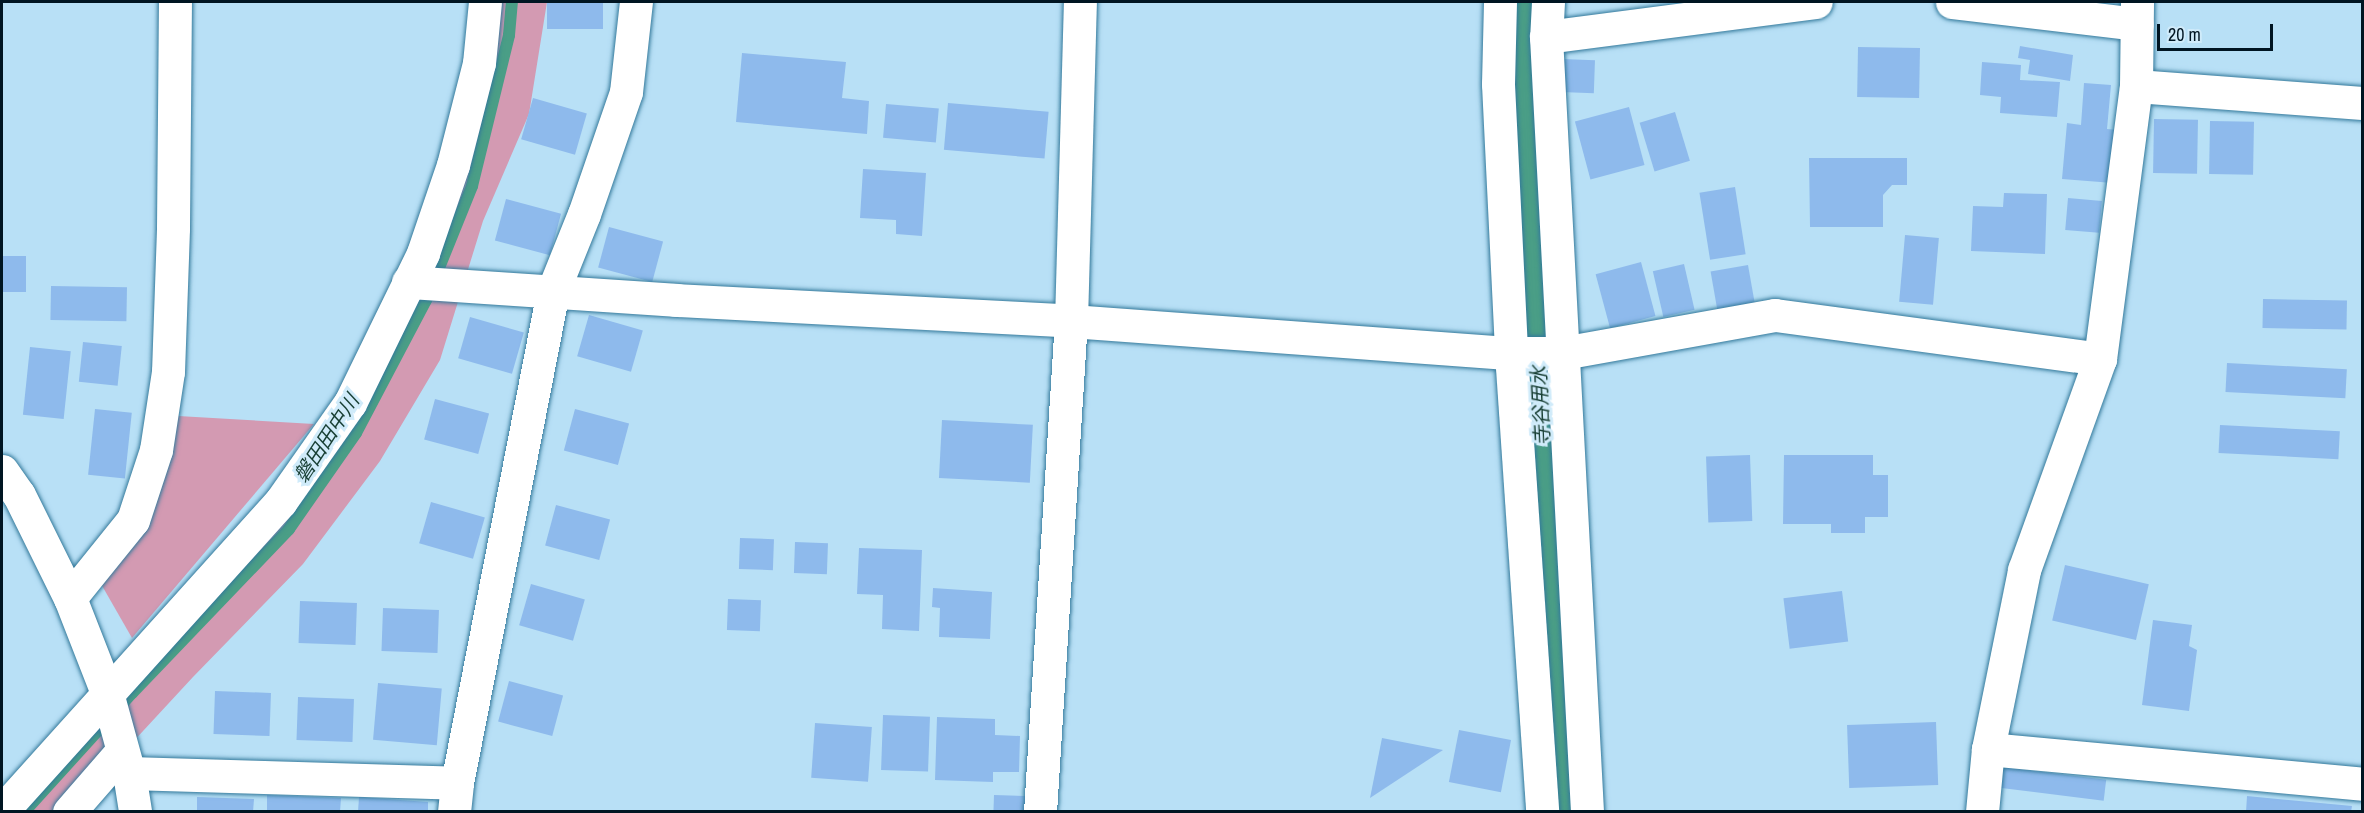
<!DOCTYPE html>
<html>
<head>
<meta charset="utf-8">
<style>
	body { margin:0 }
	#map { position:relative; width:2364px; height:813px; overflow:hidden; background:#b8e0f6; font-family:"Archivo Narrow","Noto Sans JP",sans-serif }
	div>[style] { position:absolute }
	.green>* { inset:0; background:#d39ab2 }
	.stream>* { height:12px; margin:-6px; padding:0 6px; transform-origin:6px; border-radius:6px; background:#4a9e86 }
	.river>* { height:69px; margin:-34.5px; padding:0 34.5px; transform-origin:34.5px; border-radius:34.5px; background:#4a9e86 }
	.building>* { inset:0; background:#8ebaec; transform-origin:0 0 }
	.roads { filter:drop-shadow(0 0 2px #33799b) drop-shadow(0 0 2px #33799b) }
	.street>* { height:33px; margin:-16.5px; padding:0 16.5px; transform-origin:16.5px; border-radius:16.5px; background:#fff }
	.secondary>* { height:33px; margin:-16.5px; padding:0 16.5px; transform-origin:16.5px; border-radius:16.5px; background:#fff }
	span { translate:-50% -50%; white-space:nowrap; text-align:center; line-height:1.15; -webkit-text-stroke:6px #d0ebfa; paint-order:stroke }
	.water-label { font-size:20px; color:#173e33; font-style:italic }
	.frame { position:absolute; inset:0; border:3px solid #001522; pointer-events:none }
	.scale { position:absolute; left:2157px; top:24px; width:116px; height:27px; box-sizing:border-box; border:3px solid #001522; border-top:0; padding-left:8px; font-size:18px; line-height:21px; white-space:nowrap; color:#001522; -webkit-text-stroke:4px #d0ebfa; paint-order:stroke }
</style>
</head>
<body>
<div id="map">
	<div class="green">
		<div style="clip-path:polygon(480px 2px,547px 2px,529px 114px,483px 221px,440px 360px,380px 461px,303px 564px,193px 677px,69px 811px,2px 812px,281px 501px,434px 219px)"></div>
		<div style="clip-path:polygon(161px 415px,314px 424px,132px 638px,93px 570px)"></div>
	</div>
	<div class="stream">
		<div style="left:24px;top:812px;width:161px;rotate:-47.8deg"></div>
		<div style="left:132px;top:693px;width:227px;rotate:-46.2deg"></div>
		<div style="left:289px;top:529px;width:117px;rotate:-55.1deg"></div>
		<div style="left:356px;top:433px;width:150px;rotate:-62.2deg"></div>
		<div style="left:426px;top:300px;width:123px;rotate:-68deg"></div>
		<div style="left:472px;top:186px;width:155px;rotate:-76.2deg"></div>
		<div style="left:509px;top:35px;width:33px;rotate:-85deg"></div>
	</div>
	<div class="river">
		<div style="left:1524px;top:2px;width:43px;rotate:97.9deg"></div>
		<div style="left:1518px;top:45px;width:256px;rotate:87.1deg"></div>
		<div style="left:1531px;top:301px;width:512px;rotate:86.42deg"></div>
	</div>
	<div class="building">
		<div style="left:547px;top:2px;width:56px;height:27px"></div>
		<div style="clip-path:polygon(2020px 46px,2073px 55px,2070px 81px,2028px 74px,2030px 60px,2018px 58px)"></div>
		<div style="left:1858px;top:47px;width:62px;height:50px;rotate:1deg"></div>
		<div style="clip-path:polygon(742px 53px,846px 62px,842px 98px,869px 101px,867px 134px,736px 122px)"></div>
		<div style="left:1562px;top:59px;width:33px;height:33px;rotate:2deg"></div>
		<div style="clip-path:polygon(1982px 62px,2021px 65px,2020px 80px,2060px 82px,2057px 117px,2000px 113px,2001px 97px,1980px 95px)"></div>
		<div style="clip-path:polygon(2084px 83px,2111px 85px,2107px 129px,2118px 130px,2113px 183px,2062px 179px,2067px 123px,2081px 125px)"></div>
		<div style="left:533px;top:98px;width:56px;height:43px;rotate:16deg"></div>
		<div style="left:948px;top:103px;width:101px;height:47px;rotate:5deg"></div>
		<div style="left:886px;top:104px;width:53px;height:34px;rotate:5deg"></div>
		<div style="left:1629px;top:107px;width:60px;height:56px;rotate:75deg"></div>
		<div style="left:1675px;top:112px;width:51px;height:37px;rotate:73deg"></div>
		<div style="left:2154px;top:119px;width:44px;height:54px;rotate:1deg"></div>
		<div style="left:2210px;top:121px;width:44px;height:53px;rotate:1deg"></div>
		<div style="clip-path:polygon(1809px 158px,1907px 158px,1907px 185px,1892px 185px,1883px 195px,1883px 227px,1810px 227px)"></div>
		<div style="clip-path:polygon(863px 169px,926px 173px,922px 236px,896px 234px,896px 220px,860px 218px)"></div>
		<div style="left:1735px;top:187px;width:68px;height:36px;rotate:81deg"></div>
		<div style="clip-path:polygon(2004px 193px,2047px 194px,2045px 254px,1971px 251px,1973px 206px,2003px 207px)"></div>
		<div style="left:2068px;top:198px;width:34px;height:32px;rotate:5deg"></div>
		<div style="left:506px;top:199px;width:57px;height:43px;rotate:15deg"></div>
		<div style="left:609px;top:227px;width:56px;height:42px;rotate:15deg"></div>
		<div style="left:1905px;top:235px;width:34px;height:67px;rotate:5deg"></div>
		<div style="left:2px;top:256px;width:24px;height:36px"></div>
		<div style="left:1641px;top:262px;width:56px;height:47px;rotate:75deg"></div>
		<div style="left:1684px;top:264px;width:47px;height:32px;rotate:77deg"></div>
		<div style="left:1748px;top:265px;width:42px;height:38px;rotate:80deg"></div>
		<div style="left:51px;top:286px;width:76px;height:34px;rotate:1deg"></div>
		<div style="left:2263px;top:299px;width:84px;height:29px;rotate:1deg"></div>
		<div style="left:589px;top:315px;width:56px;height:43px;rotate:16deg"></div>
		<div style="left:470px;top:317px;width:56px;height:43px;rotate:16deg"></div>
		<div style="left:83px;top:342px;width:39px;height:40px;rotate:6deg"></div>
		<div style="left:30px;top:347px;width:41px;height:68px;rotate:6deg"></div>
		<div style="left:2227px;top:363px;width:120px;height:29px;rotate:3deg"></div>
		<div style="left:435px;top:399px;width:56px;height:42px;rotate:15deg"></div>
		<div style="left:95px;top:409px;width:37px;height:66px;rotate:6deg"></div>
		<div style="left:575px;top:409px;width:56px;height:43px;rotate:15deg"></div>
		<div style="left:942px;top:420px;width:91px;height:58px;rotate:3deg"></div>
		<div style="left:2220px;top:425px;width:120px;height:28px;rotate:3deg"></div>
		<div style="left:1750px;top:455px;width:66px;height:44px;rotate:88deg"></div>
		<div style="clip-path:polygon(1784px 455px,1873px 455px,1873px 475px,1888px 475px,1888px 517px,1865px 517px,1865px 533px,1831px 533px,1831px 524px,1783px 524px)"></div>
		<div style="left:431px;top:502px;width:56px;height:43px;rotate:16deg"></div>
		<div style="left:556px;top:505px;width:56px;height:42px;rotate:15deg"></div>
		<div style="left:740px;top:538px;width:34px;height:31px;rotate:2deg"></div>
		<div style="left:795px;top:542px;width:33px;height:31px;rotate:2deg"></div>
		<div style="clip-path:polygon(859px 548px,922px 550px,919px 631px,882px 629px,883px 595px,857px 594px)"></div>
		<div style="left:2065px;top:565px;width:86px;height:57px;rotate:13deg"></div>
		<div style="left:531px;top:584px;width:56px;height:43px;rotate:16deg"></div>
		<div style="clip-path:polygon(933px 588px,992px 592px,990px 639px,939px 637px,940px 608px,932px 607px)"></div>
		<div style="left:1842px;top:591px;width:51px;height:59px;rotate:83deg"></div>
		<div style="left:728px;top:599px;width:33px;height:31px;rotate:2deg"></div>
		<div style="left:300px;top:601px;width:57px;height:42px;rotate:2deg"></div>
		<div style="left:383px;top:608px;width:56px;height:43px;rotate:2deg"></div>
		<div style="clip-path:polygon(2153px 620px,2192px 625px,2189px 646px,2197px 650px,2189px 711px,2142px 705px)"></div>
		<div style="left:509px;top:681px;width:56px;height:42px;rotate:15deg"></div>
		<div style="left:378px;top:683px;width:64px;height:57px;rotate:5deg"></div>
		<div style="left:215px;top:691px;width:56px;height:43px;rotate:2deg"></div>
		<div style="left:298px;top:697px;width:56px;height:43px;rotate:2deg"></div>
		<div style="left:883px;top:715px;width:47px;height:55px;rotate:2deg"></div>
		<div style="clip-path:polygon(937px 717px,995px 719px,995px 735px,1020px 736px,1019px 772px,993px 772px,993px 782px,935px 780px)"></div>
		<div style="left:1936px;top:722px;width:63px;height:89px;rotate:88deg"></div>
		<div style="left:815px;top:723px;width:57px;height:55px;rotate:4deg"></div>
		<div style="left:1459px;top:730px;width:53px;height:53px;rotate:11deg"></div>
		<div style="clip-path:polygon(1382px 738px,1443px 750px,1370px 798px)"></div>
		<div style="left:2002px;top:767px;width:105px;height:21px;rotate:7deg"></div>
		<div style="clip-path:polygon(267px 795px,341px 798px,340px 812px,267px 812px)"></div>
		<div style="left:994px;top:795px;width:32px;height:17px;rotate:2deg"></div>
		<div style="clip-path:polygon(2247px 796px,2352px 806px,2351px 812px,2246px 812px)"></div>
		<div style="clip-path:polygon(197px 797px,254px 799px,253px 812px,197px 812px)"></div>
		<div style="clip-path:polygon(359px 797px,428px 802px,428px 812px,358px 812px)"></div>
	</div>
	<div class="roads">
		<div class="street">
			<div style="left:1500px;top:2px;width:82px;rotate:91.4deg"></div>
			<div style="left:1498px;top:84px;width:269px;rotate:87.2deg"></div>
			<div style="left:1511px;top:353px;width:460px;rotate:86.1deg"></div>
			<div style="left:1548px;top:2px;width:35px;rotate:93deg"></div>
			<div style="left:1546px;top:37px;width:776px;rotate:86.97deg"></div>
			<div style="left:1952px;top:2px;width:186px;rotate:6.8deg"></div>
			<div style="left:1546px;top:37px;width:272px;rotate:-7.4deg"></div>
			<div style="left:2136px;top:86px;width:227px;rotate:4.3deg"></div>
			<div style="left:408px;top:282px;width:269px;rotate:3.8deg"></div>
			<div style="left:676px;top:300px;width:396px;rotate:3deg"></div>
			<div style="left:1071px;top:321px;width:441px;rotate:4.2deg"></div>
			<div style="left:1511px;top:353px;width:52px"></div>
			<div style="left:1563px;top:353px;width:215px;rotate:-10.2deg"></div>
			<div style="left:1775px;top:315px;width:328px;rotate:7.7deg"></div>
			<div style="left:70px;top:598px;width:100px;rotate:-51.1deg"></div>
			<div style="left:133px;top:520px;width:74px;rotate:-71.8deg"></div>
			<div style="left:156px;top:450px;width:79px;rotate:-81.3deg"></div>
			<div style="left:168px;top:372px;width:144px;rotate:-88deg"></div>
			<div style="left:173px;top:228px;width:226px;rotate:-89.5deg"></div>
			<div style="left:1988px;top:749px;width:376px;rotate:5.3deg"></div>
			<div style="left:129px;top:773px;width:328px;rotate:1.7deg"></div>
			<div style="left:2px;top:811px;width:417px;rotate:-48deg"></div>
			<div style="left:281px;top:501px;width:120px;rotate:-54.9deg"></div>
			<div style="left:350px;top:403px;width:167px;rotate:-64deg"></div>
			<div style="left:423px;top:253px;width:93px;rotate:-71.2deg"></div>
			<div style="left:453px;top:165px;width:105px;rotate:-75.7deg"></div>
			<div style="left:479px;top:63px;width:61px;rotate:-84.4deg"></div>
			<div style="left:69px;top:812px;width:81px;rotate:-49deg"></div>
			<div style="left:454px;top:812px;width:29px;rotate:-84deg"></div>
			<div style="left:457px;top:783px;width:501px;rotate:-78.96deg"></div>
			<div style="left:553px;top:291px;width:83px;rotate:-68.1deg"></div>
			<div style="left:584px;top:214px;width:129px;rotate:-71deg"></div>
			<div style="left:626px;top:92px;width:91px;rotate:-83.7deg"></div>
			<div style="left:1040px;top:812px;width:492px;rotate:-86.4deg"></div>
			<div style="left:1071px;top:321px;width:319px;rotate:-88.4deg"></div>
			<div style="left:1982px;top:812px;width:63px;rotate:-84.6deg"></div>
			<div style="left:1988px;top:749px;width:183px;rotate:-78.6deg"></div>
			<div style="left:2024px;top:570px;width:224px;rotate:-70.2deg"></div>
			<div style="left:2100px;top:359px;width:275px;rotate:-82.5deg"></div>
			<div style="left:2136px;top:86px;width:84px;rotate:-89.3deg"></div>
		</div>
		<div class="secondary">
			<div style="left:2px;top:471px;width:29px;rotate:55deg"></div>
			<div style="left:19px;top:495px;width:115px;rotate:63.7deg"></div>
			<div style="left:70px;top:598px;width:102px;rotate:68.7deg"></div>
			<div style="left:107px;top:693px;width:83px;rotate:74.6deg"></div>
			<div style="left:129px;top:773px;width:39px;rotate:81deg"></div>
		</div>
	</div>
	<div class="water-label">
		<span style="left:1540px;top:406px;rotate:-93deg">寺谷用水</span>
		<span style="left:326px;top:438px;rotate:-57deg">磐田田中川</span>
	</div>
	<div class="frame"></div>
	<div class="scale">20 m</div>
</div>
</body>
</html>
